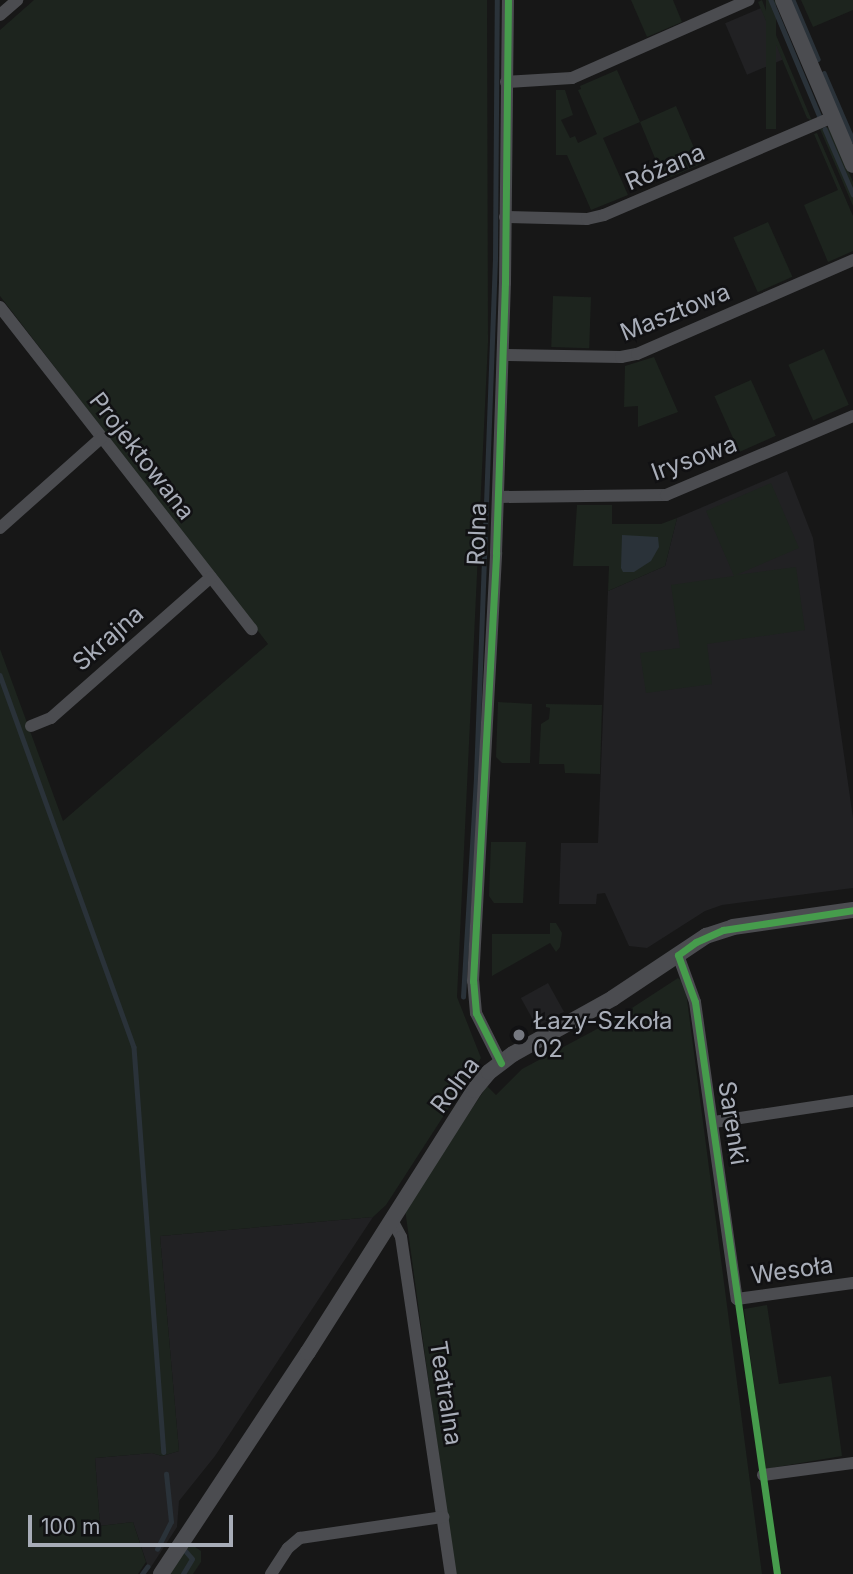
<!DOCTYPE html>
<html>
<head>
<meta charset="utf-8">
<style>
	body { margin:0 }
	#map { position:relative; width:853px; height:1574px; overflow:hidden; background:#171717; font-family:Inter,sans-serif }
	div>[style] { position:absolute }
	.built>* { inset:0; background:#212123; transform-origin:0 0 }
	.green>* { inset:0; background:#1d241e; transform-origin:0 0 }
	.water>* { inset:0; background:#2a3239 }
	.stream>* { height:4.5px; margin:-2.25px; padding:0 2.25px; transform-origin:2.25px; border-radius:2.25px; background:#2a3239 }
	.minor>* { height:12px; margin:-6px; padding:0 6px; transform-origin:6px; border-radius:6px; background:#4b4c50 }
	.tertiary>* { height:16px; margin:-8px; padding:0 8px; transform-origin:8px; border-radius:8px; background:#4b4c50 }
	.cycleway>* { height:7px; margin:-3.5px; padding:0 3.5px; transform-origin:3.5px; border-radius:3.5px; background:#469c4c }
	.dots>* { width:19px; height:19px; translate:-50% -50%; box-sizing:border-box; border:4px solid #111113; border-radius:50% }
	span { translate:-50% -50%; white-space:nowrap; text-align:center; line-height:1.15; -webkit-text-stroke:5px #111113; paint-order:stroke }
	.street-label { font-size:24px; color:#a8adb8 }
	.poi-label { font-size:24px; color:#a8adb8 }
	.left { translate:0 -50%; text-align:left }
	.scale { position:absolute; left:28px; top:1515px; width:205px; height:32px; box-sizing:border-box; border:4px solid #a8adb8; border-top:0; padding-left:9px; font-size:21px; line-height:24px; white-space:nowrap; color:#a8adb8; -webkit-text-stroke:5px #111113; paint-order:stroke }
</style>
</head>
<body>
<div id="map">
	<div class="built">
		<div style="left:761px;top:8px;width:56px;height:39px;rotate:67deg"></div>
		<div style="clip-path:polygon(787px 471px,813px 538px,853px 818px,853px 888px,722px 905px,705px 911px,647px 948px,629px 946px,605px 893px,597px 894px,596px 904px,559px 904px,561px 843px,598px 843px,608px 591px,665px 566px,677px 518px)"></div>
		<div style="left:548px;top:983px;width:33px;height:31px;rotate:61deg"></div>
		<div style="clip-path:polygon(373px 1217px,215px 1456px,179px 1501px,177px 1527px,149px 1570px,133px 1522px,100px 1526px,95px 1458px,152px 1453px,162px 1456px,179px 1451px,160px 1236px)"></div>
	</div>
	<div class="green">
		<div style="clip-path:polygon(34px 0,487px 0,488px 342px,457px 997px,481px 1058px,386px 1205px,373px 1217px,160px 1236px,179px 1451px,162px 1456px,152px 1453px,95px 1458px,100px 1526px,133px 1522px,146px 1562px,138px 1574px,0 1574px,0 649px,63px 821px,268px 644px,0 296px,0 30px)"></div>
		<div style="clip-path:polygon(631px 0,673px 0,682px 22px,647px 37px)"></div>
		<div style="clip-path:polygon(762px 0,768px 16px,812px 121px,807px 118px,758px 2px)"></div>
		<div style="left:766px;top:0;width:10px;height:129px"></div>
		<div style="clip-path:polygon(801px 0,853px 0,853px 10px,813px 27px)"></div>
		<div style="clip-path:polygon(617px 70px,640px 122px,676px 106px,701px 164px,664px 180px,640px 122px,603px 138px,628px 195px,591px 210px,567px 155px,556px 155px,556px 90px,565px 90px,573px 115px,561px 120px,570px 138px,575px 136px,578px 143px,597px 134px,578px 90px,581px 89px,580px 86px)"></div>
		<div style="clip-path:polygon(826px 127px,830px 128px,853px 182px,853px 206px,820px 129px)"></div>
		<div style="clip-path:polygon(817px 133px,853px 216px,853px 251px,828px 262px,804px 205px,838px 190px,814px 134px)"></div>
		<div style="left:768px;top:222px;width:60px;height:38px;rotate:66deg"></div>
		<div style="left:553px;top:296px;width:38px;height:51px;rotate:2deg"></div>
		<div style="left:824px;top:349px;width:61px;height:39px;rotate:66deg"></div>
		<div style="clip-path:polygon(654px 357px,678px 412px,638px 427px,638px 406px,624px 407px,625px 366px)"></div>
		<div style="left:751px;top:380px;width:61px;height:40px;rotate:66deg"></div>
		<div style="clip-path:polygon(771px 483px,799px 548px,736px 575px,796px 567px,805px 630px,707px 644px,712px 684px,646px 693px,640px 653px,680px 648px,671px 585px,734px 576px,706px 511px)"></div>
		<div style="clip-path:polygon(577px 505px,612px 505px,612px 524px,661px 524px,677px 518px,665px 566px,608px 591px,609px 566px,573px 566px)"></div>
		<div style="clip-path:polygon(498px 702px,532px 704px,530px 763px,502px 763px,496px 757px)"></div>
		<div style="clip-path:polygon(546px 704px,602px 705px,600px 774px,565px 773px,564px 764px,539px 764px,541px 724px,549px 719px,550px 708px,546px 707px)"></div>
		<div style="clip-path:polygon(491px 842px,526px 842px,523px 903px,494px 903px,489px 896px)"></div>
		<div style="clip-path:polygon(550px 923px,556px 923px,562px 933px,560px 947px,556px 952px,550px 943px,492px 976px,492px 934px,550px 934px)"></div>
		<div style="clip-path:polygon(678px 978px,685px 984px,762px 1574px,455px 1574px,405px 1209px,487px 1086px,496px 1095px,522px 1069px,612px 1021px)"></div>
		<div style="clip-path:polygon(767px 1305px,779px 1384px,831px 1376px,842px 1456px,765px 1469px,744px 1309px)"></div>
		<div style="clip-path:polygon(188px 1542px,201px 1551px,201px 1562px,193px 1574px,167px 1574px)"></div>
	</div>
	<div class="water">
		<div style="clip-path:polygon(622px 535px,658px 537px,659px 547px,651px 561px,634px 572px,623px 572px,621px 568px)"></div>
	</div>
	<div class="stream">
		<div style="left:771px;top:0;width:125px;rotate:67.3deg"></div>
		<div style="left:793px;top:0;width:64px;rotate:67deg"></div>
		<div style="left:824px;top:73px;width:73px;rotate:66.6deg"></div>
		<div style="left:825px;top:129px;width:71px;rotate:66.7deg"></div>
		<div style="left:0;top:675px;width:395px;rotate:70.2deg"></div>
		<div style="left:134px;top:1047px;width:406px;rotate:85.8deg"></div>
		<div style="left:463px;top:997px;width:220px;rotate:-86.6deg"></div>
		<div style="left:476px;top:777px;width:519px;rotate:-87.9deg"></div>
		<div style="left:495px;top:258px;width:258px;rotate:-89.6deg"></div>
		<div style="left:157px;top:1549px;width:30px;rotate:-63deg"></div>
		<div style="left:171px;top:1522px;width:48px;rotate:-95.9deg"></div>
		<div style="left:142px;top:1574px;width:9px;rotate:-54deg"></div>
		<div style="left:183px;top:1574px;width:17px;rotate:-59deg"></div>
		<div style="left:192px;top:1559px;width:11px;rotate:-131deg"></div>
	</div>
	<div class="minor">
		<div style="left:0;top:15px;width:23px;rotate:-41deg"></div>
		<div style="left:506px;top:82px;width:66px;rotate:-3.5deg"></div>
		<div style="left:572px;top:78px;width:193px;rotate:-23.8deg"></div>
		<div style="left:505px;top:217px;width:82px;rotate:1.4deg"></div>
		<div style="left:587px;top:219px;width:17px;rotate:-13deg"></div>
		<div style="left:604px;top:215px;width:249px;rotate:-23.2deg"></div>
		<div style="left:0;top:307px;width:409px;rotate:52deg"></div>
		<div style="left:503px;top:355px;width:118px;rotate:1deg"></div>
		<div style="left:621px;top:357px;width:16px;rotate:-11deg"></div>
		<div style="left:637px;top:354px;width:236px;rotate:-23.5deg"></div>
		<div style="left:498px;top:497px;width:168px;rotate:-0.7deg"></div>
		<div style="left:666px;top:495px;width:203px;rotate:-22.9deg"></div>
		<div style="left:0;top:528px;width:135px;rotate:-41.7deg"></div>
		<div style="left:31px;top:726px;width:22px;rotate:-22deg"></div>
		<div style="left:51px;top:718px;width:213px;rotate:-41.4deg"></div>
		<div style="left:678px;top:955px;width:50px;rotate:70.1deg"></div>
		<div style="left:695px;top:1002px;width:300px;rotate:82deg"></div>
		<div style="left:737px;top:1299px;width:117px;rotate:-7.9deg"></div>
		<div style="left:501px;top:1063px;width:56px;rotate:-116.6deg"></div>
		<div style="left:476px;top:1013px;width:32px;rotate:-95deg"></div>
		<div style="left:473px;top:981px;width:429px;rotate:-86.9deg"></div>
		<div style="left:496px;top:553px;width:270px;rotate:-88.1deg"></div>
		<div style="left:505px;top:283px;width:283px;rotate:-89.4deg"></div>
		<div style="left:714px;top:1122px;width:141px;rotate:-8.6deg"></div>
		<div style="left:392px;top:1220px;width:19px;rotate:62deg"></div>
		<div style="left:401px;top:1237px;width:341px;rotate:81.6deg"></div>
		<div style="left:763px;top:1475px;width:91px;rotate:-7.6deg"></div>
		<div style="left:271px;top:1574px;width:31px;rotate:-57deg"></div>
		<div style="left:288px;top:1548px;width:16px;rotate:-40deg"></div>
		<div style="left:300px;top:1538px;width:145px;rotate:-8.4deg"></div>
	</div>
	<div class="tertiary">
		<div style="left:783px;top:0;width:179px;rotate:67deg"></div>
		<div style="left:161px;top:1574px;width:266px;rotate:-56.5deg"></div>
		<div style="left:308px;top:1352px;width:310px;rotate:-57.6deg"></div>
		<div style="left:474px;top:1090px;width:23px;rotate:-50deg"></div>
		<div style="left:489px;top:1072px;width:30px;rotate:-37deg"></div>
		<div style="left:513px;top:1054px;width:115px;rotate:-29.2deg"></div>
		<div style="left:613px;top:998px;width:112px;rotate:-33.7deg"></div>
		<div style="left:706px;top:936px;width:28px;rotate:-18deg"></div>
		<div style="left:733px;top:927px;width:121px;rotate:-8.1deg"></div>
	</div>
	<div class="cycleway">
		<div style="left:501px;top:1063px;width:56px;rotate:-116.6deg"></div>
		<div style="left:476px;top:1013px;width:32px;rotate:-95deg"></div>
		<div style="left:473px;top:981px;width:429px;rotate:-86.9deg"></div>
		<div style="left:496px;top:553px;width:270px;rotate:-88.1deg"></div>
		<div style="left:505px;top:283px;width:283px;rotate:-89.4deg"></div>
		<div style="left:777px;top:1574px;width:578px;rotate:-98.16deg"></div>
		<div style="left:695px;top:1002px;width:50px;rotate:-109.9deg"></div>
		<div style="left:678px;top:955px;width:22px;rotate:-36deg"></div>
		<div style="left:696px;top:942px;width:30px;rotate:-24deg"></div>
		<div style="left:723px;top:930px;width:132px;rotate:-8.7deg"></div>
	</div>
	<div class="dots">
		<div style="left:519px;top:1035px;background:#757880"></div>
	</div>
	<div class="street-label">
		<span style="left:665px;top:167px;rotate:-23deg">Różana</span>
		<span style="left:675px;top:312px;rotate:-22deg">Masztowa</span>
		<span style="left:142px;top:456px;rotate:52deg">Projektowana</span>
		<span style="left:694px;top:458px;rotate:-20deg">Irysowa</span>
		<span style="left:477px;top:534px;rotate:-88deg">Rolna</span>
		<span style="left:108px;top:638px;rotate:-41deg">Skrajna</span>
		<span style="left:455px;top:1085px;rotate:-53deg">Rolna</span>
		<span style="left:733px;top:1123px;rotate:81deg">Sarenki</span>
		<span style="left:792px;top:1270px;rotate:-8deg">Wesoła</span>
		<span style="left:446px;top:1393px;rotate:81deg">Teatralna</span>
	</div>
	<div class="poi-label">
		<span class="left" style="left:533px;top:1035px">Łazy-Szkoła<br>02</span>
	</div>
	<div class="scale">100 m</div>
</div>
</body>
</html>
